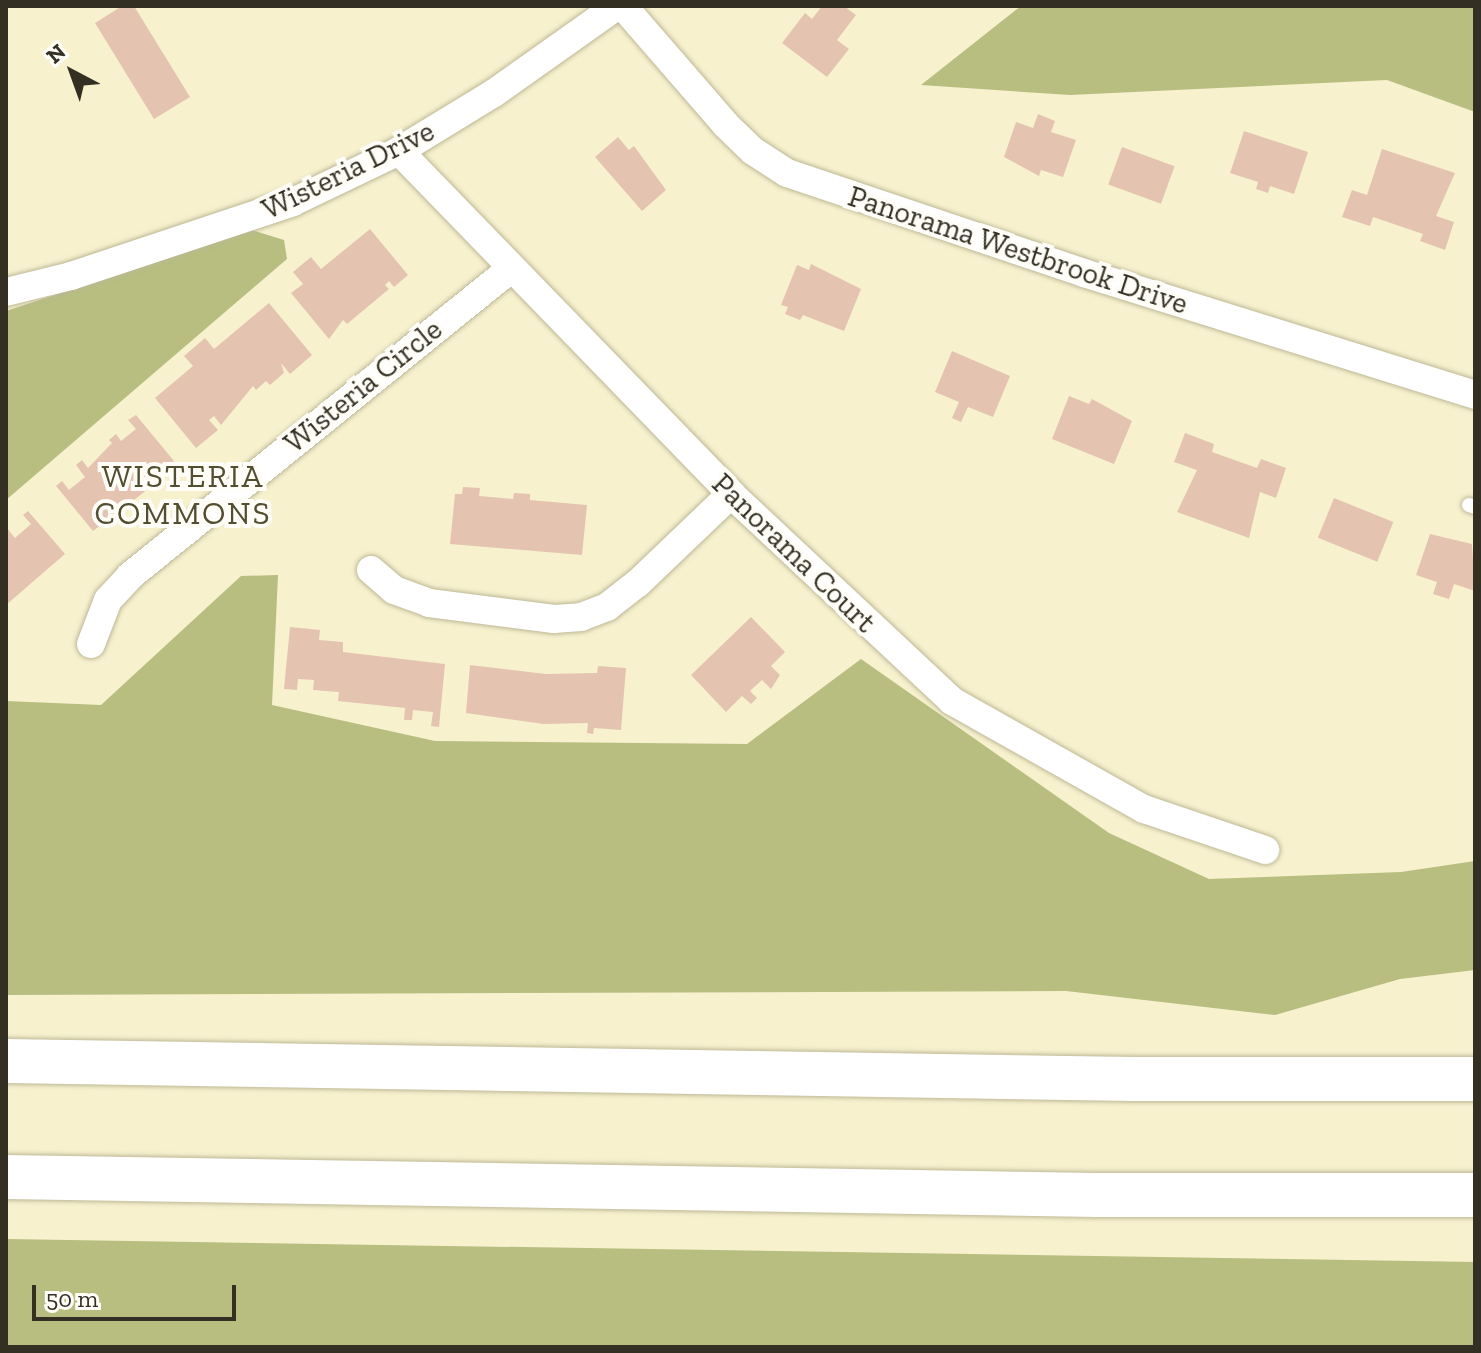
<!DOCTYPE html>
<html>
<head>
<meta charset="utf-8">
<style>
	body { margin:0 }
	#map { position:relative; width:1481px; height:1353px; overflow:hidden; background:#f7f1ce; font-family:"Zilla Slab",serif }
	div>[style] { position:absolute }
	.forest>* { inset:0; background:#b7be80 }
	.building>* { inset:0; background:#e4c4b0; transform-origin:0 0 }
	.roads { filter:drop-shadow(0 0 2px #bdb896) drop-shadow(0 0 2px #bdb896) }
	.lane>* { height:14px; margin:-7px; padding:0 7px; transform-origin:7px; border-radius:7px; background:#fff }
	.street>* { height:28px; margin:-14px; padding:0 14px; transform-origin:14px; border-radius:14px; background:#fff }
	.highway>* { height:44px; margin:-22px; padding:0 22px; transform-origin:22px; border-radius:22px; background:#fff }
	span { translate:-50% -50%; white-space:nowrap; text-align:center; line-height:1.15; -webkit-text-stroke:8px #fefdf7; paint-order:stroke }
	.street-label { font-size:30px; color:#333023 }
	.neighbourhood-label { font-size:32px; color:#534e30; letter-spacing:2px }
	.frame { position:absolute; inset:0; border:8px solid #333023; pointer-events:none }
	.north { position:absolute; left:32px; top:32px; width:80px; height:80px; -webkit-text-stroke:6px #fefdf7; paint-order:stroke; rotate:319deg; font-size:22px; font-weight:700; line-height:32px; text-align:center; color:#333023 }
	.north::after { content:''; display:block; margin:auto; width:28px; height:36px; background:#333023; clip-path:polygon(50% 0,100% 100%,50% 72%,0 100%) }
	.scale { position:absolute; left:32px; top:1285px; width:204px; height:36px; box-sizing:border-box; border:4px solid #333023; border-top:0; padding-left:10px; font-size:24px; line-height:28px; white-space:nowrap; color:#333023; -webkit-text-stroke:6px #fefdf7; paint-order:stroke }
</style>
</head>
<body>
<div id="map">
	<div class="forest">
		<div style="clip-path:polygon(1021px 6px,1475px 6px,1475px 112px,1387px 80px,1070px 95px,921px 85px)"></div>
		<div style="clip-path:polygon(252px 230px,284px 240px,287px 259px,6px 500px,6px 311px)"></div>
		<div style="clip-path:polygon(278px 575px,272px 705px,435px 741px,747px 744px,861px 659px,1109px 833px,1209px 879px,1401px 872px,1475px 861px,1475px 970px,1400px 979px,1275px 1015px,1066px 991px,6px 995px,6px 701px,101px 705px,241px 576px)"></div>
		<div style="clip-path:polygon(6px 1239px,1475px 1262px,1475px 1347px,6px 1347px)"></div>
	</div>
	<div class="building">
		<div style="clip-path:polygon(122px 6px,134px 6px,190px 97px,154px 119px,95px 23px)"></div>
		<div style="clip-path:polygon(822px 6px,844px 6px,856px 15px,837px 40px,849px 49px,827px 77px,782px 43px,805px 13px,812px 19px)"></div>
		<div style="clip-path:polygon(1038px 114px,1055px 121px,1051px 132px,1076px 140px,1063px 177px,1041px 170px,1039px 176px,1004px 157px,1016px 122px,1033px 128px)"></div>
		<div style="clip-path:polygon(1244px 131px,1308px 152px,1294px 194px,1270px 186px,1268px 193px,1256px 189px,1258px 182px,1230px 173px)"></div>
		<div style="clip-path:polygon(618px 137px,629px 150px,634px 146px,666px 190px,642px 211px,595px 157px)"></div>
		<div style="left:1122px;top:147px;width:56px;height:40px;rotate:20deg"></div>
		<div style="clip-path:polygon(1382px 149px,1455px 173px,1436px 216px,1454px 222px,1445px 250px,1420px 241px,1423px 234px,1373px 217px,1370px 226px,1342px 217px,1352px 190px,1367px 195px)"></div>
		<div style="clip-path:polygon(370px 229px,408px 275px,394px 287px,389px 281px,385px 285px,389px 289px,347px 324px,343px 320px,329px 339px,291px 293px,303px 284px,293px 272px,311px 257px,321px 269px)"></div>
		<div style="clip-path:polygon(811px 264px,861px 289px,844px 331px,803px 315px,800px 320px,785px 314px,788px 307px,781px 305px,797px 265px,809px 270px)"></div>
		<div style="clip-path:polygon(269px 303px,312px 355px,290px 374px,281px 363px,284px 373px,270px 385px,266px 381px,256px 390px,253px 386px,221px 425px,214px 416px,209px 420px,218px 430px,196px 448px,155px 398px,193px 366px,184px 356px,205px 338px,214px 349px)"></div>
		<div style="clip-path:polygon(952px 351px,1010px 376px,993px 417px,968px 407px,961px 422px,952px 418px,959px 402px,935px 392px)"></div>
		<div style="clip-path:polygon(1069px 396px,1089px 404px,1092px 399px,1132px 421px,1114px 464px,1052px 439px)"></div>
		<div style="clip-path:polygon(136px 415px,174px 461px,153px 478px,156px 483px,93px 531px,56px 486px,62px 481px,69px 490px,85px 477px,76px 465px,82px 460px,88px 468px,112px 443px,109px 440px,116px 434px,121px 441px,136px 429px,128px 420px)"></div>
		<div style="clip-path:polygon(1185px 433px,1214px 444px,1212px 452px,1257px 468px,1261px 459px,1286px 468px,1276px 498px,1260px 492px,1249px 538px,1177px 512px,1197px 470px,1174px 462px)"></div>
		<div style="clip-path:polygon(463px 487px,480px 488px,479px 496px,513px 499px,514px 493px,530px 494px,530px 500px,587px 505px,582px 555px,450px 544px,455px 494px,462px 494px)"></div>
		<div style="left:1334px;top:498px;width:64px;height:43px;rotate:22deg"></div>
		<div style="clip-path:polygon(28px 511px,65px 554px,6px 605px,6px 527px,15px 538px,31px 524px,23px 515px)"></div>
		<div style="clip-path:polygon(1430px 534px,1472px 544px,1475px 591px,1454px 584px,1449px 599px,1433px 594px,1437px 582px,1416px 575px)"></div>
		<div style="clip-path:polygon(751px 617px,785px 652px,771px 666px,780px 675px,771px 689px,762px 680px,750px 691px,757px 698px,751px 704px,742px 696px,726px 712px,691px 675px)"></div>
		<div style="clip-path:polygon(290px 627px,320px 630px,319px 640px,343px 642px,343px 652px,445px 664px,439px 727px,431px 726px,433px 712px,413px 710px,412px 720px,404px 720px,405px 708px,338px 701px,339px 692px,313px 690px,314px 680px,298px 679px,297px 690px,284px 689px)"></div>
		<div style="clip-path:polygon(470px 665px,546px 674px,597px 673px,598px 666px,626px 668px,621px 730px,594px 728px,593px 734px,587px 733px,588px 723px,544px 724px,466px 713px)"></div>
	</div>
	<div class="roads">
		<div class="lane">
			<div style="left:1469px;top:505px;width:6px;rotate:18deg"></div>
		</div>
		<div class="street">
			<div style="left:623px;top:6px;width:157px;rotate:49.1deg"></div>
			<div style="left:726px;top:125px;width:37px;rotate:44deg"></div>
			<div style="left:753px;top:151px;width:40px;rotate:32.9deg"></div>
			<div style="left:787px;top:173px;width:313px;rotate:18.6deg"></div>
			<div style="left:1084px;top:273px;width:410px;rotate:17.3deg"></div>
			<div style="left:399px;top:151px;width:477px;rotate:45.9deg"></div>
			<div style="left:731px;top:494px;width:303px;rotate:43.1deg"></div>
			<div style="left:952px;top:701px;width:220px;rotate:29.4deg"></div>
			<div style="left:1144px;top:809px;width:128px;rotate:18.7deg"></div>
			<div style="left:6px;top:292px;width:67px;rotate:-13.8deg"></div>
			<div style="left:71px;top:276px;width:234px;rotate:-18.4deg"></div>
			<div style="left:293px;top:202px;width:118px;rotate:-25.7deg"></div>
			<div style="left:399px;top:151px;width:111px;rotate:-31.4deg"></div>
			<div style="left:494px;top:93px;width:151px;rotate:-35.3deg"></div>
			<div style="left:371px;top:570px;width:30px;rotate:41deg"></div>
			<div style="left:394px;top:590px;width:37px;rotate:20deg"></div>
			<div style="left:429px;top:603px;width:126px;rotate:7.3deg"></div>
			<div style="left:554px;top:619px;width:27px;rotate:-4deg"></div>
			<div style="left:581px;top:617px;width:28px;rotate:-21deg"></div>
			<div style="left:607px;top:607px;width:39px;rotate:-38deg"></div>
			<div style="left:638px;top:583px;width:129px;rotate:-43.7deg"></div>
			<div style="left:91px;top:644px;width:47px;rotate:-68.9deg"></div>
			<div style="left:108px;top:600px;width:33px;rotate:-47deg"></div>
			<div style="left:130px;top:576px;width:489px;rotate:-38.9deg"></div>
		</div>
		<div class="highway">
			<div style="left:6px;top:1061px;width:1127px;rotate:0.92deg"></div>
			<div style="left:1133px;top:1079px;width:342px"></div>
			<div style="left:6px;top:1177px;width:1091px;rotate:0.95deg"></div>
			<div style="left:1097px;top:1195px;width:378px"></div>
		</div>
	</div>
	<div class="street-label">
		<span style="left:348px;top:170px;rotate:-26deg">Wisteria Drive</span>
		<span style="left:1018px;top:250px;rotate:18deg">Panorama Westbrook Drive</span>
		<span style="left:363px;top:386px;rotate:-39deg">Wisteria Circle</span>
		<span style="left:794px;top:553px;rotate:44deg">Panorama Court</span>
	</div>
	<div class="neighbourhood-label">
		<span style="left:183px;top:495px">WISTERIA<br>COMMONS</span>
	</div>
	<div class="frame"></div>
	<div class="north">N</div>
	<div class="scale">50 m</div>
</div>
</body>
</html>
